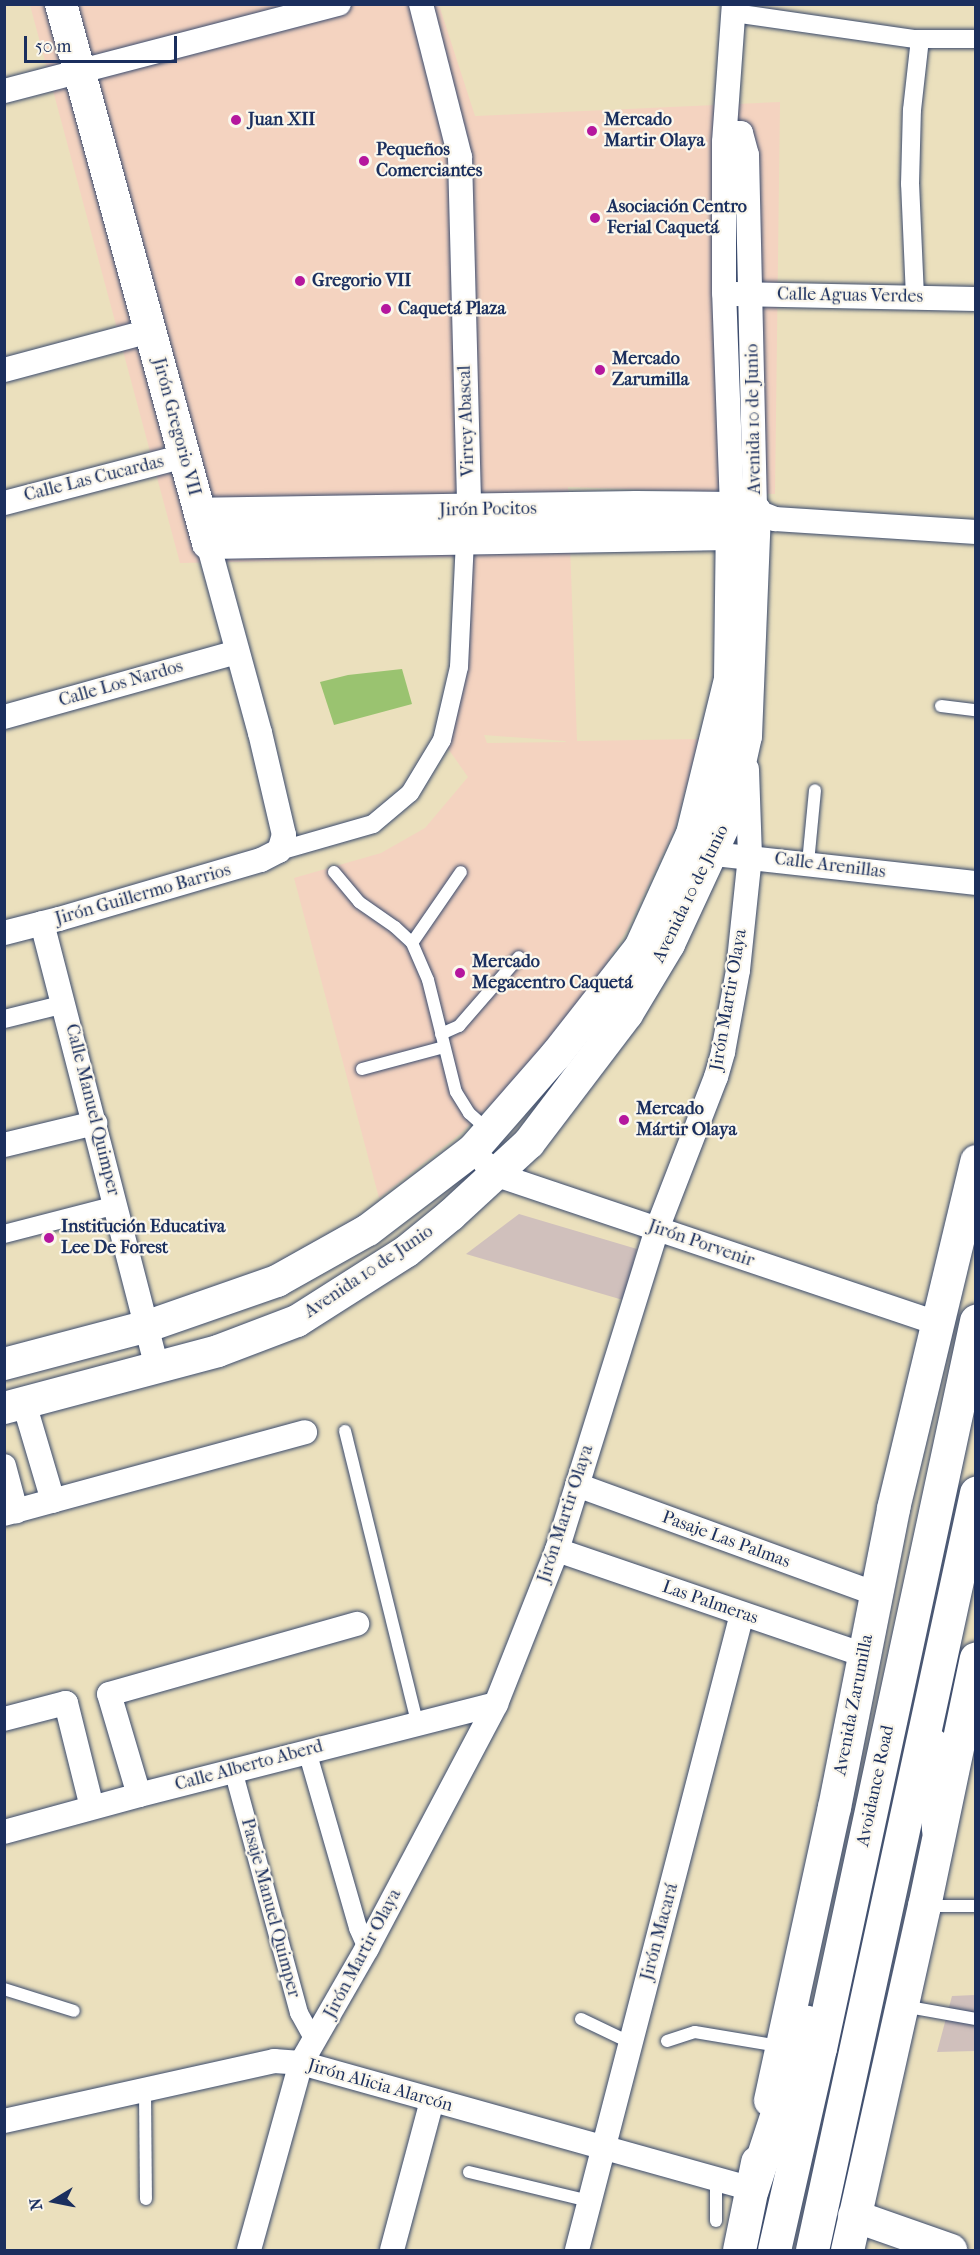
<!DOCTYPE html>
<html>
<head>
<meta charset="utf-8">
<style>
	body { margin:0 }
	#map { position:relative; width:980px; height:2255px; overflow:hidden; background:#ebe0bd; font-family:"IM FELL French Canon",serif }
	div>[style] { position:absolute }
	.built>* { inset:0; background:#f4d3c0 }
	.industrial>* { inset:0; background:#d0c0bc }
	.green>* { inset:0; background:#9ac370 }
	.roads { filter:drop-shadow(0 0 2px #3a4a6c) drop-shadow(0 0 2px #3a4a6c) }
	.service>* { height:12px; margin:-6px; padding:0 6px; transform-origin:6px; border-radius:6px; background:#fff }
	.pedestrian>* { height:18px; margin:-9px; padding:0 9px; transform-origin:9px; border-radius:9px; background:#fff }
	.minor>* { height:24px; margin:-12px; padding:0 12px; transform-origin:12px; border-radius:12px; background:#fff }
	.tertiary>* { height:32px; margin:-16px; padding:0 16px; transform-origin:16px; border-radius:16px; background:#fff }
	.secondary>* { height:33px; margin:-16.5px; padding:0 16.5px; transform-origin:16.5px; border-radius:16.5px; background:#fff }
	.motorway>* { height:33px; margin:-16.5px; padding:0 16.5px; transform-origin:16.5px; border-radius:16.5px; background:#fff }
	.dots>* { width:16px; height:16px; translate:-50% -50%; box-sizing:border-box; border:3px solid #fbf7ec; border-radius:50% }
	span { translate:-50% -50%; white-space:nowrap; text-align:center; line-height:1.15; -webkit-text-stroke:4.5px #fbf7ec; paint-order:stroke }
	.poi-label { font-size:18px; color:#1b2f5e; font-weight:700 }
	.left { translate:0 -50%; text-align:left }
	.street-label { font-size:18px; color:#1b2f5e }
	.frame { position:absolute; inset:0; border:6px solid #1b2f5e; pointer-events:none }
	.north { position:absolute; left:24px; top:2171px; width:60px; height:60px; -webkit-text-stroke:4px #fbf7ec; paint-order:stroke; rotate:260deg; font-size:16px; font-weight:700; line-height:24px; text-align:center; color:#1b2f5e }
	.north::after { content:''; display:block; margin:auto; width:21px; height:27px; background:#1b2f5e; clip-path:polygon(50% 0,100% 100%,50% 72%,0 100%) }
	.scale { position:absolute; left:24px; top:36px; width:153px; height:27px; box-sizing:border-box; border:3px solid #1b2f5e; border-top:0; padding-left:8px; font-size:18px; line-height:21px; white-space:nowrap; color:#1b2f5e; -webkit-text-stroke:4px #fbf7ec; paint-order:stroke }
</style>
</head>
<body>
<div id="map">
	<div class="built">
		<div style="clip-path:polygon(evenodd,30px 5px,439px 5px,475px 116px,780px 102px,775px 494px,568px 487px,577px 741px,699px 739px,675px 829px,627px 930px,575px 1015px,522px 1074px,460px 1134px,379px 1198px,294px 878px,381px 853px,425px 828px,468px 777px,442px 740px,464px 557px,180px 563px,30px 5px,484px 735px,565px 741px,566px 742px,487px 743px,484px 735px)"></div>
	</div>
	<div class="industrial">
		<div style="clip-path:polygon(519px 1214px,637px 1249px,623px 1300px,466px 1254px)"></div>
		<div style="clip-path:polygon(975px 1995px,975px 2051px,937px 2052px,952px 1996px)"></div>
	</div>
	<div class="green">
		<div style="clip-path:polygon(402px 669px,412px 704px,334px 725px,320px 682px,348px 675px)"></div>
	</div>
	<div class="roads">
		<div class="service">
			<div style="left:941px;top:706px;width:35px;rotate:7deg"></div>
			<div style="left:808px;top:863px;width:73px;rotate:-84.5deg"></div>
			<div style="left:334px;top:872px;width:39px;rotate:50deg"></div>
			<div style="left:359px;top:902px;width:44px;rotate:34.8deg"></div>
			<div style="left:395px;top:927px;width:23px;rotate:43deg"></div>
			<div style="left:412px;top:943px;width:40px;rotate:66.6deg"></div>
			<div style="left:428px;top:980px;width:115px;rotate:76deg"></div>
			<div style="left:456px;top:1092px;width:25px;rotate:58deg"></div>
			<div style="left:469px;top:1113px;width:27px;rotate:42deg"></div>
			<div style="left:412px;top:943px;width:86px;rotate:-55.4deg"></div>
			<div style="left:441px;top:1034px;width:20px;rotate:-24deg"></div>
			<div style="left:459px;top:1026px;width:91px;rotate:-49deg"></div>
			<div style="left:362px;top:1069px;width:85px;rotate:-15deg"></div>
			<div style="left:345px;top:1431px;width:300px;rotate:76.1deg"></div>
			<div style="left:926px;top:1906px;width:50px"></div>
			<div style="left:4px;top:1989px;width:73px;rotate:17.4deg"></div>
			<div style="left:903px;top:2006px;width:74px;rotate:10.1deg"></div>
			<div style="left:581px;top:2019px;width:55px;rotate:25.6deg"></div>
			<div style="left:667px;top:2041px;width:29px;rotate:-18deg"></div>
			<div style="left:695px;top:2032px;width:85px;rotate:9.5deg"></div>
			<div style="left:145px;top:2090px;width:109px;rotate:89.5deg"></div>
			<div style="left:469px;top:2172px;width:123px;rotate:13.6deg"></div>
			<div style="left:716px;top:2179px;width:42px;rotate:90deg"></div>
		</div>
		<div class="pedestrian">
			<div style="left:734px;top:13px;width:183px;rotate:8.2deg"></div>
			<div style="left:915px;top:39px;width:61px"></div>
			<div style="left:915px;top:297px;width:113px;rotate:-92.5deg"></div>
			<div style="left:910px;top:184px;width:74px;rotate:-88.5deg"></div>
			<div style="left:912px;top:110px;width:71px;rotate:-83.6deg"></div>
			<div style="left:279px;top:851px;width:98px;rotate:-16deg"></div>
			<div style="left:373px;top:824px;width:48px;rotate:-40deg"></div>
			<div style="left:410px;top:793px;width:62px;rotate:-58.9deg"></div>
			<div style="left:442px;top:740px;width:75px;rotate:-76.9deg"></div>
			<div style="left:459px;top:667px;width:129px;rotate:-87.3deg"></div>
			<div style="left:4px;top:1019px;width:63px;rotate:-13.8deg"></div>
			<div style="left:4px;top:1234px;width:116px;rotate:-14.5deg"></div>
			<div style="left:307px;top:1751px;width:184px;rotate:73.9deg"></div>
			<div style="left:358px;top:1928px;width:22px;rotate:66deg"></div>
			<div style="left:233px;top:1770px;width:252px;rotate:74.8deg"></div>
			<div style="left:299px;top:2013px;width:33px;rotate:61deg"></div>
		</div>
		<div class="minor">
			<div style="left:421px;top:4px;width:158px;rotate:75.7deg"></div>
			<div style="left:460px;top:157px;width:354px;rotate:88.5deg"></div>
			<div style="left:469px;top:511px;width:16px;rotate:97deg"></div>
			<div style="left:4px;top:91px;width:346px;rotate:-14.6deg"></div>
			<div style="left:725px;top:132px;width:16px;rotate:4deg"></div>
			<div style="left:741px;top:133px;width:23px;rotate:75deg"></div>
			<div style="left:747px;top:155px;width:356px;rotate:88.7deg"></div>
			<div style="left:755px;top:511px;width:22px;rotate:22deg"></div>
			<div style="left:775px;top:519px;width:201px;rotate:3.7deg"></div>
			<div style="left:735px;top:294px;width:241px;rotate:1.2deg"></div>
			<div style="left:4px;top:370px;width:151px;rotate:-15deg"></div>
			<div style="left:4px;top:503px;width:186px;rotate:-14.6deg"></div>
			<div style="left:732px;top:508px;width:215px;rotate:-92.1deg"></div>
			<div style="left:724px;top:293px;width:151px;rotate:-90deg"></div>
			<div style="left:724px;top:142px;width:138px;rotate:-85.9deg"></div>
			<div style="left:4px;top:717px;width:242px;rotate:-15.6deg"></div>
			<div style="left:695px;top:852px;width:283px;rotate:6.3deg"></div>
			<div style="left:42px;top:923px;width:459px;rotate:75.5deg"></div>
			<div style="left:4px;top:933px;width:57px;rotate:-14.3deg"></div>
			<div style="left:59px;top:919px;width:210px;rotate:-16.3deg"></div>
			<div style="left:261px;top:860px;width:20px;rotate:-27deg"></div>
			<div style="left:279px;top:851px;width:17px;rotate:-73deg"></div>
			<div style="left:284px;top:835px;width:105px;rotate:-103.2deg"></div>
			<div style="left:260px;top:733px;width:197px;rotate:-105.3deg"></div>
			<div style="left:4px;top:1145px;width:94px;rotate:-13.6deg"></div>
			<div style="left:485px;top:1163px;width:17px;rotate:45deg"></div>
			<div style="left:497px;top:1175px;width:465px;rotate:18.6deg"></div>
			<div style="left:24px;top:1403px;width:102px;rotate:73.5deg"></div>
			<div style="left:4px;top:1466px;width:47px;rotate:75.1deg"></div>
			<div style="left:577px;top:1485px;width:318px;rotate:20deg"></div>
			<div style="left:4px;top:1514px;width:312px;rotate:-15.2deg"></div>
			<div style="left:557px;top:1550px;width:324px;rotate:18.9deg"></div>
			<div style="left:4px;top:1719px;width:64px;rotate:-14.5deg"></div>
			<div style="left:66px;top:1703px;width:107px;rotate:76deg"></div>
			<div style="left:139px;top:1795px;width:105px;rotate:-106.5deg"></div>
			<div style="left:109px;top:1694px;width:258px;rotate:-15.8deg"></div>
			<div style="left:4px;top:1832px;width:140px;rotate:-15.3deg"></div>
			<div style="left:139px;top:1795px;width:368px;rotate:-14.3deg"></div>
			<div style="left:4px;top:2121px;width:277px;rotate:-12.5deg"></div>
			<div style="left:274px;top:2061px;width:27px;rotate:4deg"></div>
			<div style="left:301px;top:2063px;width:468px;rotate:15.6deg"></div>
			<div style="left:249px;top:2250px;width:194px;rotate:-74.5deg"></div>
			<div style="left:301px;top:2063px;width:133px;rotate:-60.1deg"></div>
			<div style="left:367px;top:1948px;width:276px;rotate:-62.1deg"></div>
			<div style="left:496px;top:1704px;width:166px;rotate:-68.4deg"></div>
			<div style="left:557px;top:1550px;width:336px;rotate:-72.7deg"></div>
			<div style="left:657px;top:1229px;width:163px;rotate:-68.8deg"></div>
			<div style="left:716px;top:1077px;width:26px;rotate:-74deg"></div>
			<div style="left:723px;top:1052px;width:83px;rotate:-79.6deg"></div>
			<div style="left:738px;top:970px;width:115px;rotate:-84deg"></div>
			<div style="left:750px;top:856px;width:87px;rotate:-92deg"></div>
			<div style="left:392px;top:2250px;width:154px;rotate:-75deg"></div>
			<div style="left:577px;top:2250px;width:657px;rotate:-75.46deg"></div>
		</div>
		<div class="tertiary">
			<div style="left:61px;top:4px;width:559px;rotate:74.74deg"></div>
			<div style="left:208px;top:543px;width:523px;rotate:-0.99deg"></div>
			<div style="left:731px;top:534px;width:22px;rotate:-16deg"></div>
			<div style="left:4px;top:1364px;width:149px;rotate:-14.8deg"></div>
			<div style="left:148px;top:1326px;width:137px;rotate:-19.2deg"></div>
			<div style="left:277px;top:1281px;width:104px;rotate:-29.3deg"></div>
			<div style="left:368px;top:1230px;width:132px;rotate:-37.3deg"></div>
			<div style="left:473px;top:1150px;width:126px;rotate:-48.9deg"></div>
			<div style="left:556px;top:1055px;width:136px;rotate:-51.9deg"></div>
			<div style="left:640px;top:948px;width:125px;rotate:-65.5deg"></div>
			<div style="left:692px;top:834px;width:160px;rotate:-76.2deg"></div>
			<div style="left:730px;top:679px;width:171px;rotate:-89.3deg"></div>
			<div style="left:4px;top:1408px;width:221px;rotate:-14.9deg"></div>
			<div style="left:218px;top:1351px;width:85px;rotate:-20.8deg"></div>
			<div style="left:297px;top:1321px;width:130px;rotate:-32.5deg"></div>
			<div style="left:407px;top:1251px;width:57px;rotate:-39.3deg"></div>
			<div style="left:451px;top:1215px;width:106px;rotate:-42.7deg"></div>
			<div style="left:529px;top:1143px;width:162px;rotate:-52.8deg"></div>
			<div style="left:627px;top:1014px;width:82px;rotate:-59deg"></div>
			<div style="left:669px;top:944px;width:140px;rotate:-65.1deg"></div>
			<div style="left:728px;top:817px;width:83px;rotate:-77.5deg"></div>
			<div style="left:746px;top:736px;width:225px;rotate:-87.7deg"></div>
			<div style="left:755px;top:511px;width:23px;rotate:-173deg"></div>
			<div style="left:732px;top:508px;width:96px;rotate:-179.4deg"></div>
			<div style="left:636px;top:507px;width:436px;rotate:179.1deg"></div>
			<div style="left:854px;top:2216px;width:103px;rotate:19.3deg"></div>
		</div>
		<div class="secondary">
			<div style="left:770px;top:2100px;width:300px;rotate:-77.7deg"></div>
			<div style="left:834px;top:1807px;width:305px;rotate:-78.8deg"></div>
			<div style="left:893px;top:1508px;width:357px;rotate:-76.5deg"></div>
			<div style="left:739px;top:2250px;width:90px;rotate:-78.4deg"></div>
			<div style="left:847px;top:2250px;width:353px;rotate:-77.4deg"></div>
			<div style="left:924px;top:1906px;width:253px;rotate:-78.2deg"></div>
		</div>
		<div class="motorway">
			<div style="left:933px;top:1745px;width:85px;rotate:86.6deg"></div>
			<div style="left:752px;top:2189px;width:176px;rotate:-71.8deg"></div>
			<div style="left:774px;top:2250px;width:207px;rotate:-77.2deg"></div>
			<div style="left:820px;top:2048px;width:744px;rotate:-77.89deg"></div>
			<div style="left:812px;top:2250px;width:775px;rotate:-77.78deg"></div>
		</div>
	</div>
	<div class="dots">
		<div style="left:236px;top:120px;background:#b5179e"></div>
		<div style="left:592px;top:131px;background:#b5179e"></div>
		<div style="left:364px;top:161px;background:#b5179e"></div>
		<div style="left:595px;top:218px;background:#b5179e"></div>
		<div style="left:300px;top:281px;background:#b5179e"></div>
		<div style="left:386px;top:309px;background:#b5179e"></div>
		<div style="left:600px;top:370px;background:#b5179e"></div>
		<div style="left:460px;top:973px;background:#b5179e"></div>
		<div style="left:624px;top:1120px;background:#b5179e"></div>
		<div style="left:49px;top:1238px;background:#b5179e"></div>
	</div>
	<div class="poi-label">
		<span class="left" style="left:248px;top:120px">Juan XII</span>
		<span class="left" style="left:604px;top:131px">Mercado<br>Martir Olaya</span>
		<span class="left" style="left:376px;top:161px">Pequeños<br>Comerciantes</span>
		<span class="left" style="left:607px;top:218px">Asociación Centro<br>Ferial Caquetá</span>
		<span class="left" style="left:312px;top:281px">Gregorio VII</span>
		<span class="left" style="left:398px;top:309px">Caquetá Plaza</span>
		<span class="left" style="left:612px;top:370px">Mercado<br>Zarumilla</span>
		<span class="left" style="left:472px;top:973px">Mercado<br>Megacentro Caquetá</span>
		<span class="left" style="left:636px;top:1120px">Mercado<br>Mártir Olaya</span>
		<span class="left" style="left:61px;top:1238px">Institución Educativa<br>Lee De Forest</span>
	</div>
	<div class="street-label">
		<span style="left:850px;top:296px;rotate:1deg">Calle Aguas Verdes</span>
		<span style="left:754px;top:419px;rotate:-91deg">Avenida 10 de Junio</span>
		<span style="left:467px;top:421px;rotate:-92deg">Virrey Abascal</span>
		<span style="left:176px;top:427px;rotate:75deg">Jirón Gregorio VII</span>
		<span style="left:94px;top:479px;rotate:-14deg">Calle Las Cucardas</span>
		<span style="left:488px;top:510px;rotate:-1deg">Jirón Pocitos</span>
		<span style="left:121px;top:684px;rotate:-16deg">Calle Los Nardos</span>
		<span style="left:830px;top:866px;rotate:7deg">Calle Arenillas</span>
		<span style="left:691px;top:894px;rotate:-64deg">Avenida 10 de Junio</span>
		<span style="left:143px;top:895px;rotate:-16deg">Jirón Guillermo Barrios</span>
		<span style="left:729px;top:1000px;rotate:-80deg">Jirón Martir Olaya</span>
		<span style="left:92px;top:1110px;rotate:76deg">Calle Manuel Quimper</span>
		<span style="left:701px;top:1244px;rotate:19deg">Jirón Porvenir</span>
		<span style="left:369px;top:1272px;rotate:-34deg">Avenida 10 de Junio</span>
		<span style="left:566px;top:1514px;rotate:-72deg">Jirón Martir Olaya</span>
		<span style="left:726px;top:1540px;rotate:20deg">Pasaje Las Palmas</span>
		<span style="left:710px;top:1603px;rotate:19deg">Las Palmeras</span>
		<span style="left:854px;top:1705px;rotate:-79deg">Avenida Zarumilla</span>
		<span style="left:249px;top:1766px;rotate:-15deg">Calle Alberto Aberd</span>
		<span style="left:876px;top:1786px;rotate:-78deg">Avoidance Road</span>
		<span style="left:270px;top:1908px;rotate:75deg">Pasaje Manuel Quimper</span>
		<span style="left:660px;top:1932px;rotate:-75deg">Jirón Macará</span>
		<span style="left:363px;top:1954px;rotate:-62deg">Jirón Martir Olaya</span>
		<span style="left:380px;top:2086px;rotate:16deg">Jirón Alicia Alarcón</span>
	</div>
	<div class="frame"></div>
	<div class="north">N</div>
	<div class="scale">50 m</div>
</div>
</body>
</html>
